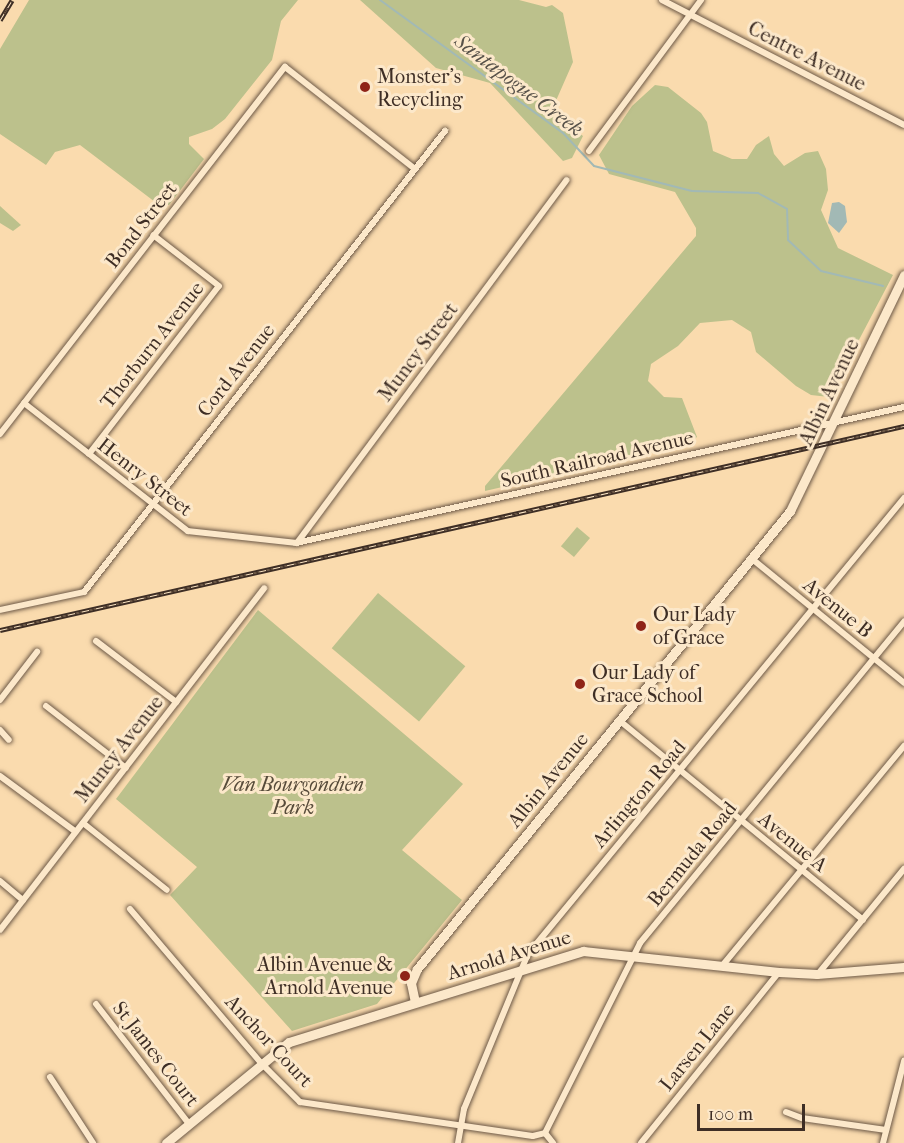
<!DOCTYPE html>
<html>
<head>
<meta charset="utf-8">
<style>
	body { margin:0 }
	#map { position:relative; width:904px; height:1143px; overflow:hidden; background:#fadbae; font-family:"IM FELL French Canon",serif }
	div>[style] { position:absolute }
	.green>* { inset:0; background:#bcc18c; transform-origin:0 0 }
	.water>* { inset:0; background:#a2b9b5 }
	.stream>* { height:2px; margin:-1px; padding:0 1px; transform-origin:1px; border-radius:1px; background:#a2b9b5 }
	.roads { filter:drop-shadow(0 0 2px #6d5947) drop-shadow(0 0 2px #6d5947) }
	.street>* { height:6px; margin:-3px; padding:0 3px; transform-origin:3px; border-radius:3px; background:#fce8ca }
	.secondary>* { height:9px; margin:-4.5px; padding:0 4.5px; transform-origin:4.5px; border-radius:4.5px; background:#fce8ca }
	.rail>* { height:4.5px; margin-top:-2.25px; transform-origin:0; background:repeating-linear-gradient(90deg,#fce8ca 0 7px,#3e2e25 0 14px); box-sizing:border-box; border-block:2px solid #3e2e25 }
	.dots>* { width:16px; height:16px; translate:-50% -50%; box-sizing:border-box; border:3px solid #fce8ca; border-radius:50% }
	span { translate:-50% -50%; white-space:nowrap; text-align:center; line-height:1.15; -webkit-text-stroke:6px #fce8ca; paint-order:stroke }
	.street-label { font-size:20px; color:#3e2e25 }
	.poi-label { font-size:20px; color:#3e2e25 }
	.left { translate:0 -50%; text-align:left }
	.right { translate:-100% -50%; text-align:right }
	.park-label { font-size:20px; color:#574b3a; font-style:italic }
	.water-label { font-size:21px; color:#575149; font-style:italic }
	.scale { position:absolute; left:697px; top:1104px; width:108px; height:27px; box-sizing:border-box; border:3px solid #3e2e25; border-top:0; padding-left:8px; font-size:18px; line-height:21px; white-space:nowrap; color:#3e2e25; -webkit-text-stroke:4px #fce8ca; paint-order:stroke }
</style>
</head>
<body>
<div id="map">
	<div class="green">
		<div style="clip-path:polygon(29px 0,298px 0,281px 21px,272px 60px,225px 119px,212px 129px,189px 137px,189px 144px,204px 159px,169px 205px,159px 205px,80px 145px,55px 152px,46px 165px,0 134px,0 49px)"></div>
		<div style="clip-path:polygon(360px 0,519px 0,546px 7px,552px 5px,563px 13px,573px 62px,551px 112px,583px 136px,572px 158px,563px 161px,490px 83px,436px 68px)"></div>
		<div style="clip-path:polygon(655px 85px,668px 87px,701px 113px,707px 122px,713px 151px,732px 159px,747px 159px,756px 145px,769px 136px,774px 154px,784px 166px,805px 153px,818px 151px,826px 169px,828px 190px,821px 210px,838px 248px,893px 275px,829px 397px,811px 395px,796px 386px,756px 352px,751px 332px,732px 320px,700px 323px,678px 346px,651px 364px,648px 381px,664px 397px,682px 398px,697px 437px,686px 445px,485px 491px,485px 486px,696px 236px,696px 228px,675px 192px,609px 174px,599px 155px,632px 106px)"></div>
		<div style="clip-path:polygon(0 206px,21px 225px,13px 231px,0 223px)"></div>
		<div style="left:577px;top:527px;width:17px;height:25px;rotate:40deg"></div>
		<div style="left:378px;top:593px;width:114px;height:72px;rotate:40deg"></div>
		<div style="clip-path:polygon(258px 610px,463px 784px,402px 850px,462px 900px,377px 1004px,292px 1031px,170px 895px,197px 867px,116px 799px)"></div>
	</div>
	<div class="water">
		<div style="clip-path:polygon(839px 202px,845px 206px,847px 222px,839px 233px,828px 223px,832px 203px)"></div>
	</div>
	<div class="stream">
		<div style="left:380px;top:0;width:226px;rotate:36deg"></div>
		<div style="left:563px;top:133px;width:45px;rotate:46.8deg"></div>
		<div style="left:594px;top:166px;width:101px;rotate:14.3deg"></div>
		<div style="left:692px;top:191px;width:66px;rotate:1.7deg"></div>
		<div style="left:758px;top:193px;width:33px;rotate:29deg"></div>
		<div style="left:787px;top:209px;width:31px;rotate:88deg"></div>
		<div style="left:788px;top:240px;width:45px;rotate:43.2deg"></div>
		<div style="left:821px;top:271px;width:64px;rotate:13.6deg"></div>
	</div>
	<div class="roads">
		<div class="street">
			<div style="left:662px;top:0;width:272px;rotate:27.3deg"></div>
			<div style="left:589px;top:151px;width:188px;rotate:-53.4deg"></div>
			<div style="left:24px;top:403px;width:208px;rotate:38deg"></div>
			<div style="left:188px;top:531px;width:109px;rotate:6.3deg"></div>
			<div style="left:296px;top:543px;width:623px;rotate:-12.61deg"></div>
			<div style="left:0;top:434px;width:465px;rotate:-52.2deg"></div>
			<div style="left:285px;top:67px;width:164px;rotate:38.1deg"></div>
			<div style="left:89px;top:454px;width:212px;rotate:-52.3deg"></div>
			<div style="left:219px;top:286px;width:83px;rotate:-142.3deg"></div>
			<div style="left:297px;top:543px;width:452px;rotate:-53.4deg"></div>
			<div style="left:751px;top:558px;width:198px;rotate:39.2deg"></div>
			<div style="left:0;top:610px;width:86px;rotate:-12.1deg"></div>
			<div style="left:84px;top:592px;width:586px;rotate:-51.94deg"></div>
			<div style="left:96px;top:641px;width:101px;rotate:37.3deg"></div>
			<div style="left:0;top:700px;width:61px;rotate:-52.4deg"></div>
			<div style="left:46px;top:706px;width:101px;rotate:37.8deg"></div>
			<div style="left:620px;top:721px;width:314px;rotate:39.3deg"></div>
			<div style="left:0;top:730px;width:13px;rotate:48deg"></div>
			<div style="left:0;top:776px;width:94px;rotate:36.4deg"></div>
			<div style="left:83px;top:823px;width:107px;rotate:38.6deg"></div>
			<div style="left:0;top:881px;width:30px;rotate:40deg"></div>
			<div style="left:130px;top:909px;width:202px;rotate:49.6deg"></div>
			<div style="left:261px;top:1063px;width:55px;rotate:45deg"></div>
			<div style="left:300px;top:1102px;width:235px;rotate:8.3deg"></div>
			<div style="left:533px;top:1136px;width:12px;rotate:-14deg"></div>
			<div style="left:0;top:930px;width:432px;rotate:-52.3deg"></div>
			<div style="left:722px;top:966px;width:286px;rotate:-50.4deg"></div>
			<div style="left:818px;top:974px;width:136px;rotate:-50.7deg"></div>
			<div style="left:96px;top:1004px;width:152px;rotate:52.2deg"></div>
			<div style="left:50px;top:1077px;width:79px;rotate:56.9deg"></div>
			<div style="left:786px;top:1112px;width:17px;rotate:21deg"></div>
			<div style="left:802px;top:1118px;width:85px;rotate:8.1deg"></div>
			<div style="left:545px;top:1133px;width:212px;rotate:-63.4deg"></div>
			<div style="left:640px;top:943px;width:416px;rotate:-50.6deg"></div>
			<div style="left:545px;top:1133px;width:13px;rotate:51deg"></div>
			<div style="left:458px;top:1143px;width:35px;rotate:-80deg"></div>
			<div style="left:464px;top:1109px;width:168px;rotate:-67.6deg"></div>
			<div style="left:528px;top:954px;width:591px;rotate:-50.49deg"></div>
			<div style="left:641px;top:1143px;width:220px;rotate:-51.1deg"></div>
			<div style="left:883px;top:1143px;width:85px;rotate:-75.6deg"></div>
		</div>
		<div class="secondary">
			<div style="left:415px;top:1002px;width:19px;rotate:-102deg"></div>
			<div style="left:411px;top:983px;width:15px;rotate:-67deg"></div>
			<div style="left:417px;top:969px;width:591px;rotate:-50.84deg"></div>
			<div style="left:790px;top:511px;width:262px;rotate:-64.2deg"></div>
			<div style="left:166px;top:1143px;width:159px;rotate:-39.4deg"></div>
			<div style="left:289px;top:1042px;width:308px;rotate:-17.2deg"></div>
			<div style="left:583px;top:951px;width:197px;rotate:6.1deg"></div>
			<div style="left:779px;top:972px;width:38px;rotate:3deg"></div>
			<div style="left:817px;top:974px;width:87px;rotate:-4.6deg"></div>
		</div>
	</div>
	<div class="rail">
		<div style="left:0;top:20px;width:23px;rotate:-59deg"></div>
		<div style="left:0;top:630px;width:927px;rotate:-12.72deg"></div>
	</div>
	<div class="dots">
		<div style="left:365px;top:87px;background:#8f2418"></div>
		<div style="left:641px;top:626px;background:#8f2418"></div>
		<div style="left:580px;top:684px;background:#8f2418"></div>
		<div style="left:405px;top:976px;background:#8f2418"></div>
	</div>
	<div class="street-label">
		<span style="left:807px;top:56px;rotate:27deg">Centre Avenue</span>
		<span style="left:141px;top:225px;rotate:-52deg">Bond Street</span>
		<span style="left:152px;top:345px;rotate:-52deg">Thorburn Avenue</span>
		<span style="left:418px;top:352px;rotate:-53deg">Muncy Street</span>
		<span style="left:236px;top:370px;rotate:-52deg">Cord Avenue</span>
		<span style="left:829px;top:392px;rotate:-65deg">Albin Avenue</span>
		<span style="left:597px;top:459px;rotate:-13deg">South Railroad Avenue</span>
		<span style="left:145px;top:477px;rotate:38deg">Henry Street</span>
		<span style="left:838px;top:608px;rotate:39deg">Avenue B</span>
		<span style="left:119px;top:749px;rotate:-52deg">Muncy Avenue</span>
		<span style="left:548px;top:780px;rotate:-51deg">Albin Avenue</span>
		<span style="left:639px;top:794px;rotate:-50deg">Arlington Road</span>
		<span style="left:793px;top:842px;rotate:39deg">Avenue A</span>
		<span style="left:692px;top:854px;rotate:-51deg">Bermuda Road</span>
		<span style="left:509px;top:955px;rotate:-17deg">Arnold Avenue</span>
		<span style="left:269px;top:1041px;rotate:47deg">Anchor Court</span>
		<span style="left:697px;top:1047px;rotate:-51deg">Larsen Lane</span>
		<span style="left:156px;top:1054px;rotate:52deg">St James Court</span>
	</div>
	<div class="poi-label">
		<span class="left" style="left:377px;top:88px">Monster's<br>Recycling</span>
		<span class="left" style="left:653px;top:626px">Our Lady<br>of Grace</span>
		<span class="left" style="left:592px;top:684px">Our Lady of<br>Grace School</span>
		<span class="right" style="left:393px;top:976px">Albin Avenue &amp;<br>Arnold Avenue</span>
	</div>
	<div class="park-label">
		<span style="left:293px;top:796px">Van Bourgondien<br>Park</span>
	</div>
	<div class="water-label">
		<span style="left:519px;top:85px;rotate:37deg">Santapogue Creek</span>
	</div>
	<div class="scale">100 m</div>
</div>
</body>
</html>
